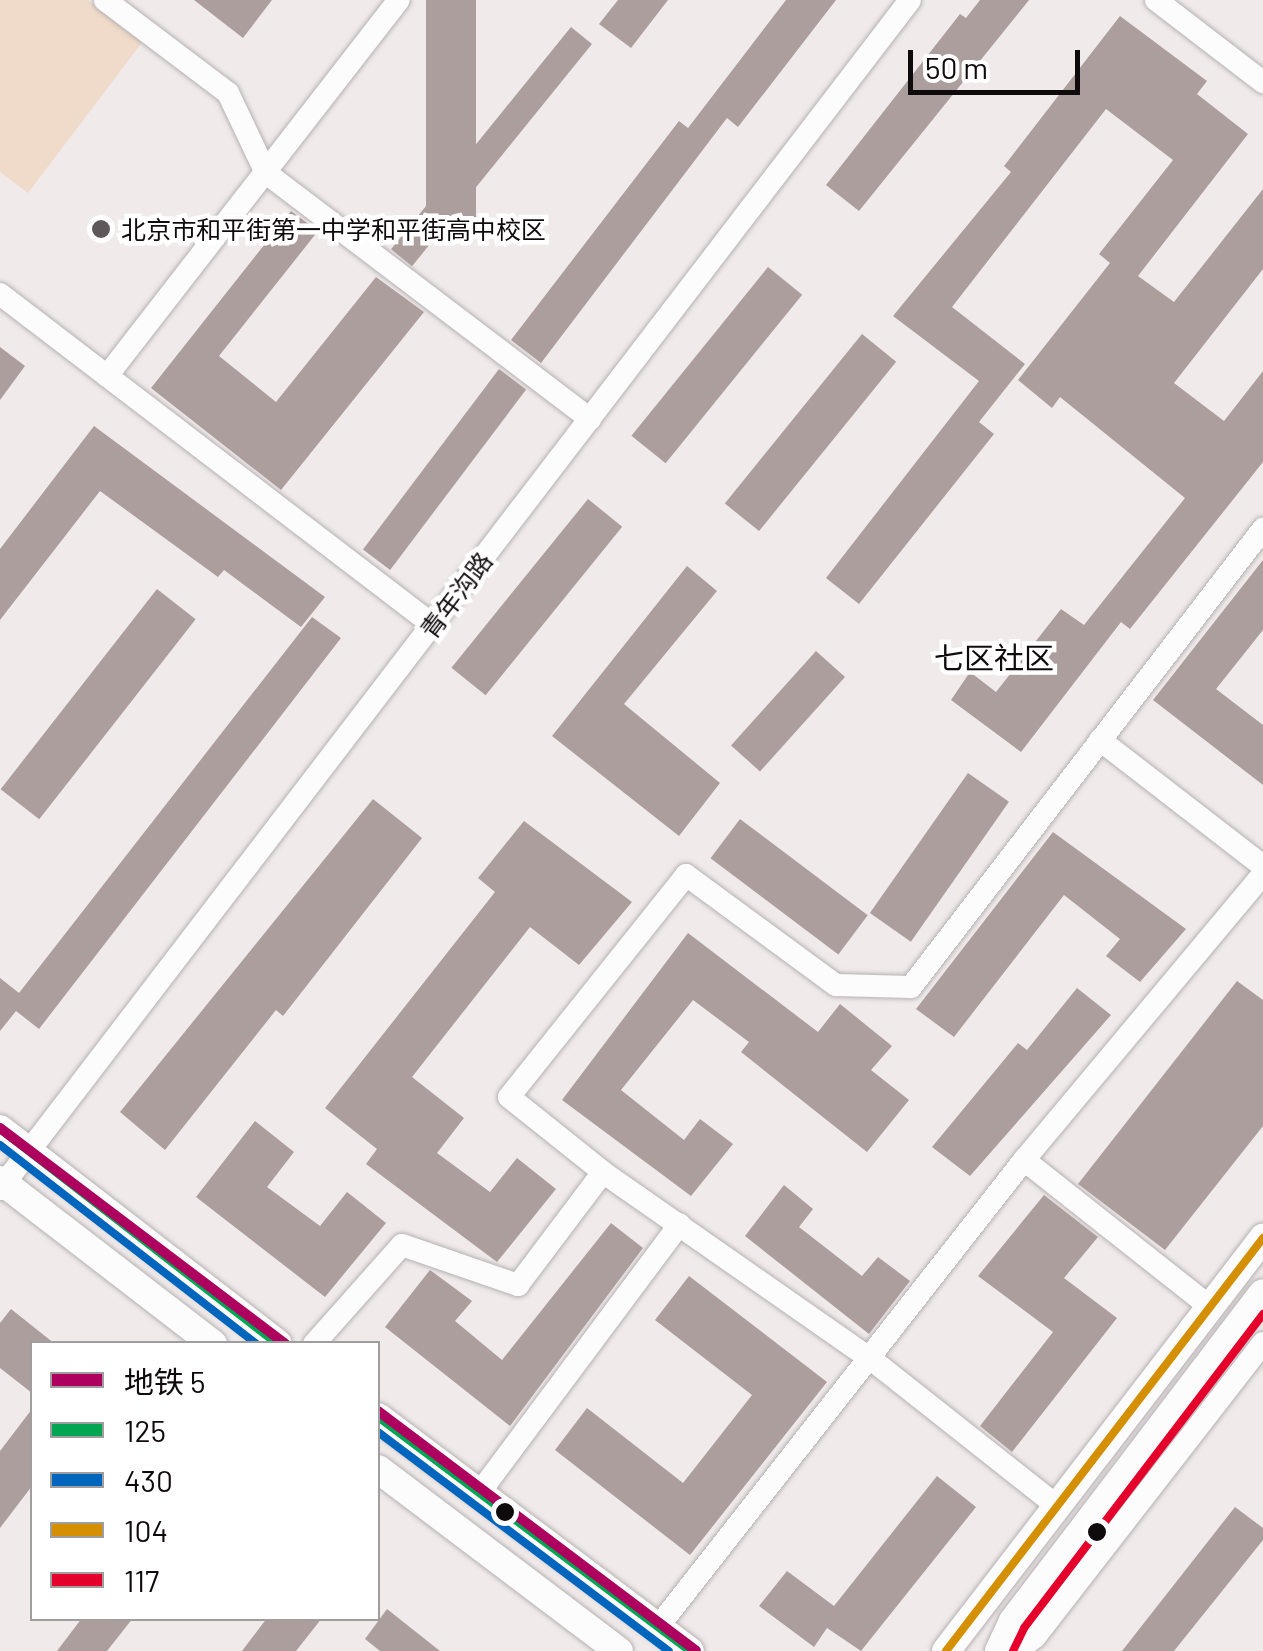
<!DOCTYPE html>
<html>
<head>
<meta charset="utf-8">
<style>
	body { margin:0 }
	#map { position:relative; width:1263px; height:1651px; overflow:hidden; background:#f0eaeb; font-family:Barlow,"Noto Sans SC",sans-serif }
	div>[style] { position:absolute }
	.green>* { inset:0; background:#f0dac9 }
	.building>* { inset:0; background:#ac9e9c; transform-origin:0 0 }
	.roads { filter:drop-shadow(0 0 2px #b6b1b2) drop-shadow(0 0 2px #b6b1b2) }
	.minor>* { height:22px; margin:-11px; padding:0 11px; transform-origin:11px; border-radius:11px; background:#fdfcfc }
	.major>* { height:28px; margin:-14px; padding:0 14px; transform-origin:14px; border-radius:14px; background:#fdfcfc }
	.bus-1>* { height:8px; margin:-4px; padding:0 4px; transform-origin:4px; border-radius:4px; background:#00a651 }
	.bus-2>* { height:8px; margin:-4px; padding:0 4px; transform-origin:4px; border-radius:4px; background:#0065bd }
	.bus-3>* { height:8px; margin:-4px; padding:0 4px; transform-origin:4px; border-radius:4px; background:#d48f02 }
	.bus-4>* { height:8px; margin:-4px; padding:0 4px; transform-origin:4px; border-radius:4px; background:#e4002b }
	.metro-1>* { height:10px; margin:-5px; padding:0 5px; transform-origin:5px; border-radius:5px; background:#ae005f }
	.dots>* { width:28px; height:28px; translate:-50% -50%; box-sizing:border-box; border:5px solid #fff; border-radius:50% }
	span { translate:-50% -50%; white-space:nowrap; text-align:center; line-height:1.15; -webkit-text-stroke:9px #fff; paint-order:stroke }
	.poi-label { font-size:25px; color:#0f0a0c }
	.left { translate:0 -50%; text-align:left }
	.street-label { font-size:25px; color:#0f0a0c }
	.quarter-label { font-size:30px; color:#0f0a0c }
	.legend { position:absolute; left:30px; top:1341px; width:350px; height:280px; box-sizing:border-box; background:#fff; border:2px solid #9f9d9e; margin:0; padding:12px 18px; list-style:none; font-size:30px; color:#0f0a0c }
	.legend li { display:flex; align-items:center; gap:20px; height:50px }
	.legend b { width:50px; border:2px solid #9f9d9e }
	.scale { position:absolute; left:908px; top:50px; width:172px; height:45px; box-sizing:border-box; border:5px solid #0f0a0c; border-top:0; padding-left:12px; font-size:30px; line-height:35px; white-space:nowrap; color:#0f0a0c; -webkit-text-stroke:8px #fff; paint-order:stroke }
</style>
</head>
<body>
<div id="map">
	<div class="green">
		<div style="clip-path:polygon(0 0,88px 0,143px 41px,28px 193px,0 172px)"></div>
	</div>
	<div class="building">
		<div style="clip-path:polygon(194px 0,272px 0,243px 38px)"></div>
		<div style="left:426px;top:0;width:50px;height:217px"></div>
		<div style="clip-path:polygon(618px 0,668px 0,631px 48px,599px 24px)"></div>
		<div style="clip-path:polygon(786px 0,836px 0,738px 127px,727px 118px,541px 363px,511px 340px,679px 121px,688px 128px)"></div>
		<div style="clip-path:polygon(980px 0,1029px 0,859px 211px,826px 185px,960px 14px,966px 18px)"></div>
		<div style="clip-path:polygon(1120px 16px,1207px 81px,1197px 94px,1248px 134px,1138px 276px,1174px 302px,1263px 189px,1263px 269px,1174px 383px,1224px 421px,1263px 371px,1263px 462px,1130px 629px,1121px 622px,1021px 752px,951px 700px,970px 672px,996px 692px,1061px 609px,1084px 625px,1185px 498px,1060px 397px,1052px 408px,1018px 380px,1110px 263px,1099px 254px,1173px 160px,1106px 109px,952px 307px,1025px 364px,979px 422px,994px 434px,859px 604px,826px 578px,979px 381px,893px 316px,1011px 172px,1004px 166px)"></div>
		<div style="left:571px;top:27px;width:27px;height:286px;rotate:39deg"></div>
		<div style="clip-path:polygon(291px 211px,318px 231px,219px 356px,276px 402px,376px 277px,424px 312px,281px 490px,151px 388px)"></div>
		<div style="left:768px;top:267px;width:44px;height:217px;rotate:39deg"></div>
		<div style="left:862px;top:334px;width:44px;height:218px;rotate:39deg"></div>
		<div style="clip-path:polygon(0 347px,25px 366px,0 400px)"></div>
		<div style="left:499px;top:369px;width:34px;height:226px;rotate:37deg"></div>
		<div style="clip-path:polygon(94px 426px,325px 597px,301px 627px,224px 570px,218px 577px,100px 491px,0 620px,0 549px)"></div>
		<div style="left:588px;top:499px;width:44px;height:217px;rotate:39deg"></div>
		<div style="clip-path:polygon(1263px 560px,1263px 630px,1216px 689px,1263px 725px,1263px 785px,1153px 700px)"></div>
		<div style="clip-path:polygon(687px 566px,717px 591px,624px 704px,720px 783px,679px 836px,552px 736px)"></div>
		<div style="left:157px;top:589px;width:49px;height:254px;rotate:38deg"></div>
		<div style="clip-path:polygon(312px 617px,341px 638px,39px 1029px,16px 1011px,0 1031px,0 978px,19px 993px)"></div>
		<div style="left:816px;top:651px;width:39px;height:127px;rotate:42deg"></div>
		<div style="left:968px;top:773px;width:50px;height:171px;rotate:35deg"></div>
		<div style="clip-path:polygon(373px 799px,422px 838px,283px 1016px,276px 1010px,165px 1150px,120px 1112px)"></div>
		<div style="left:740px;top:819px;width:160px;height:49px;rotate:37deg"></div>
		<div style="clip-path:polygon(524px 821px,632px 902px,579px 965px,530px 927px,412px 1077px,464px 1118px,437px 1153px,490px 1192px,517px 1158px,556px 1189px,497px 1262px,366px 1164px,377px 1149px,325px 1108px,495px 892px,478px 878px)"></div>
		<div style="clip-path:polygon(1053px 832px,1186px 929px,1140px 982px,1106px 956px,1120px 939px,1064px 895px,954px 1037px,916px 1009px)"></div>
		<div style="clip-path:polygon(688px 933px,818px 1032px,840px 1004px,892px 1046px,871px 1070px,909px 1100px,867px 1152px,741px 1052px,749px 1042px,693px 1000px,621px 1090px,684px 1140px,700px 1119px,733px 1144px,691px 1196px,562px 1100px)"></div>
		<div style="clip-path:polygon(1237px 981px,1263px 1000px,1263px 1126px,1165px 1250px,1078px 1184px)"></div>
		<div style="clip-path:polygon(1077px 988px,1111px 1015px,970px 1176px,932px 1147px,1018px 1043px,1027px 1050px)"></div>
		<div style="clip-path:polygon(255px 1121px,294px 1152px,267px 1187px,320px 1226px,347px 1192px,386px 1223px,325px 1297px,196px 1197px)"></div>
		<div style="clip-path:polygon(784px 1185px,813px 1209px,799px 1227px,862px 1276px,878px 1257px,910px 1281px,869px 1334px,745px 1236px)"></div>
		<div style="clip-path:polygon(1044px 1195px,1098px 1237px,1064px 1278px,1117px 1318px,1012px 1452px,980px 1426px,1053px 1332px,978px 1276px)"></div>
		<div style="clip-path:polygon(611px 1223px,643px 1248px,510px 1426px,385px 1327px,430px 1270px,472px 1301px,455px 1321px,502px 1360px)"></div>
		<div style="clip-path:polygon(689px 1276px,827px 1382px,690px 1555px,555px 1450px,587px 1408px,683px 1483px,752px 1395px,655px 1320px)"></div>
		<div style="clip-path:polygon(11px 1309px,55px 1344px,32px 1344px,32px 1393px,0 1368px,0 1323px)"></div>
		<div style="clip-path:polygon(32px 1409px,32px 1486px,0 1528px,0 1451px)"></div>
		<div style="clip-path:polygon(937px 1476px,976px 1507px,861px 1651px,827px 1628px,814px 1647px,759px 1606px,787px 1571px,834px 1606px)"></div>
		<div style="clip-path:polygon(1235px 1507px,1263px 1528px,1263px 1540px,1174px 1651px,1122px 1651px)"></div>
		<div style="clip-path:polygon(387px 1609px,440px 1651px,380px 1651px,365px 1639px)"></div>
		<div style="clip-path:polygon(82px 1618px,133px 1618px,107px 1651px,57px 1651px)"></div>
		<div style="clip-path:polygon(267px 1618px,322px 1618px,296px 1651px,242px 1651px)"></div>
	</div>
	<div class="roads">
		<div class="minor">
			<div style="left:105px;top:0;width:154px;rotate:37.1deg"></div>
			<div style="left:228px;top:93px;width:89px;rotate:64.6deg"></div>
			<div style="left:266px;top:173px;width:407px;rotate:37.2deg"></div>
			<div style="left:1156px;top:0;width:135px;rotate:37.5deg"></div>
			<div style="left:0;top:294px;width:545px;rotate:37.4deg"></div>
			<div style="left:107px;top:376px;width:476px;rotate:-52.2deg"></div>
			<div style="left:1100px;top:740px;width:206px;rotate:37.7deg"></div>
			<div style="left:1024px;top:1160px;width:237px;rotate:38.3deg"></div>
			<div style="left:0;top:1189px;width:1497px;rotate:-52.57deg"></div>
			<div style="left:314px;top:1344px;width:132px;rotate:-48.4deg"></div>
			<div style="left:402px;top:1245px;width:123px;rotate:19deg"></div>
			<div style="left:518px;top:1285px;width:141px;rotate:-53deg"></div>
			<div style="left:480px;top:1492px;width:334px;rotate:-53.3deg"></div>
			<div style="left:1057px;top:1506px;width:236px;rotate:-141.7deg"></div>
			<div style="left:872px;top:1360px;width:328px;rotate:-145.1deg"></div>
			<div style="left:603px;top:1172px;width:120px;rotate:-141.4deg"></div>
			<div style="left:509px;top:1097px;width:284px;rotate:-51.4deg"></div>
			<div style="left:686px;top:875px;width:186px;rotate:36.3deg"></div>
			<div style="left:836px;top:985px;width:75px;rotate:1.5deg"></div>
			<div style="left:911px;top:987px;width:578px;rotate:-52.46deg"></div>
			<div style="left:658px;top:1627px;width:593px;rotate:-51.91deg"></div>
			<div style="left:1024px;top:1160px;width:373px;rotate:-50.1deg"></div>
			<div style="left:1017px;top:1651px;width:23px;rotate:-38deg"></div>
			<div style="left:1035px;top:1637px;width:372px;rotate:-52.2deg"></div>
		</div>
		<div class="major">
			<div style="left:0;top:1129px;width:351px;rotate:37.7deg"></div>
			<div style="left:0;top:1180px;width:269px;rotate:37.6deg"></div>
			<div style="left:378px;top:1417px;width:390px;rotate:36.9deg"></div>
			<div style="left:378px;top:1469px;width:302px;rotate:37.1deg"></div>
			<div style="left:946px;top:1651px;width:521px;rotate:-52.49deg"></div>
			<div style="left:999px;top:1651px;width:33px;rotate:-65deg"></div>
			<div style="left:1013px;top:1621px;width:412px;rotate:-52.7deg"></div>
		</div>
	</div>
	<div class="bus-1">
		<div style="left:0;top:1129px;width:351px;rotate:37.8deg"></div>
		<div style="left:378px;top:1417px;width:390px;rotate:36.9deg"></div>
	</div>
	<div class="bus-2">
		<div style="left:0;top:1145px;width:325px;rotate:37.8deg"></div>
		<div style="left:378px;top:1432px;width:364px;rotate:37deg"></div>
	</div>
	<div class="bus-3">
		<div style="left:946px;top:1651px;width:521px;rotate:-52.49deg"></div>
	</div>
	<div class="bus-4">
		<div style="left:1013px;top:1651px;width:25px;rotate:-64deg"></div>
		<div style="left:1024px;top:1628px;width:395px;rotate:-52.7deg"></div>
	</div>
	<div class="metro-1">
		<div style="left:0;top:1128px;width:358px;rotate:37.1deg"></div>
		<div style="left:378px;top:1411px;width:398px;rotate:37deg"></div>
	</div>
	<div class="dots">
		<div style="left:101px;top:229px;background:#5e585a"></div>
		<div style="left:505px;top:1512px;background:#0f0a0c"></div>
		<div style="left:1097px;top:1532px;background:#0f0a0c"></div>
	</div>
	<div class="poi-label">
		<span class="left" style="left:121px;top:229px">北京市和平街第一中学和平街高中校区</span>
	</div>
	<div class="street-label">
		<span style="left:456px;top:595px;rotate:-53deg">青年沟路</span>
	</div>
	<div class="quarter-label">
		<span style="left:994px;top:657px">七区社区</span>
	</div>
	<ul class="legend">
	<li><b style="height:12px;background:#ae005f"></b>地铁 5</li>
	<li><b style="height:12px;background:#00a651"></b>125</li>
	<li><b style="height:12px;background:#0065bd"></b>430</li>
	<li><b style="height:12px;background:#d48f02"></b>104</li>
	<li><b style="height:12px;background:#e4002b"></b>117</li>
	</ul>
	<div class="scale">50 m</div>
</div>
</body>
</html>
